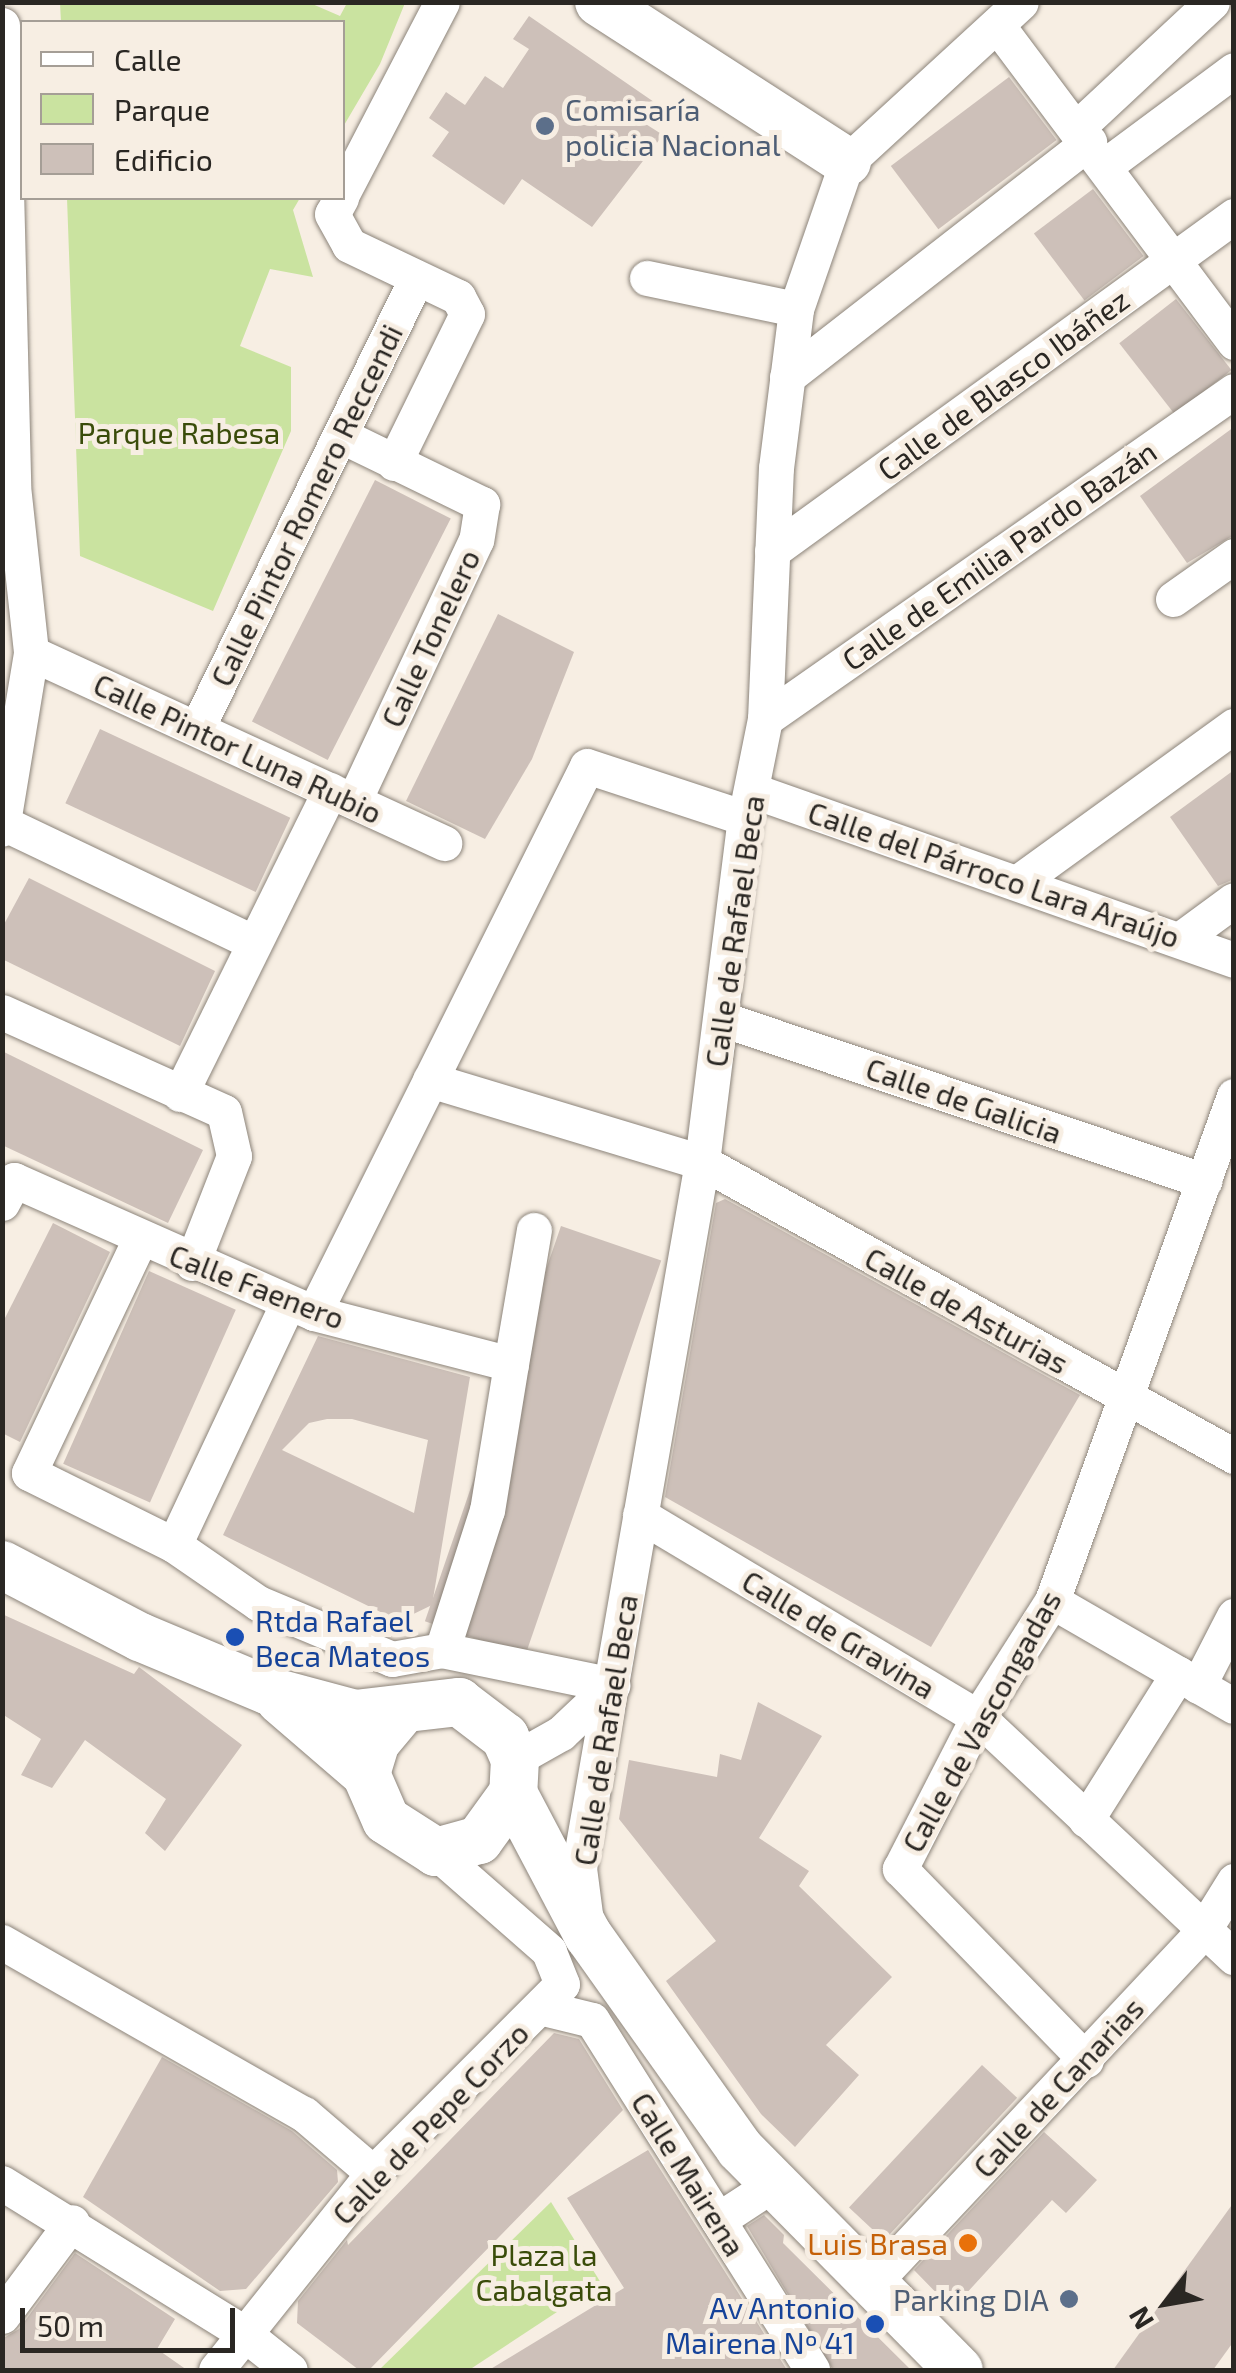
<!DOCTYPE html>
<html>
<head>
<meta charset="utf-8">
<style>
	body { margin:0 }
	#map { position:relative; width:1236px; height:2373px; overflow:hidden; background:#f7eee3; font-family:"Exo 2",sans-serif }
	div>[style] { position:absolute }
	.green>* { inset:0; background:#cae3a0 }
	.building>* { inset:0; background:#cdc0b9; transform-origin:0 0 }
	.roads { filter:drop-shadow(0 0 2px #8c847a) drop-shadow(0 0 2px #8c847a) }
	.street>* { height:35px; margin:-17.5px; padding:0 17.5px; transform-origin:17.5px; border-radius:17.5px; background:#fff }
	.secondary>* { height:48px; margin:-24px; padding:0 24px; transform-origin:24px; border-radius:24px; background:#fff }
	.dots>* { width:28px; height:28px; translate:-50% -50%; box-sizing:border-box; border:5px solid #f7eee3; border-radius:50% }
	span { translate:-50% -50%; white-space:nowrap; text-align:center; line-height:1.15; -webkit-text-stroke:10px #f7eee3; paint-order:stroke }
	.service-label { font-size:30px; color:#4e5e75 }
	.left { translate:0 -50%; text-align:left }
	.right { translate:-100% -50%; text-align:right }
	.street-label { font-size:30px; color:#2a2723 }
	.park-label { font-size:30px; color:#3a4c0a }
	.transit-label { font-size:30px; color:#164399 }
	.food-label { font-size:30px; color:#c56008 }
	.frame { position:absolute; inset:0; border:5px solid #2a2723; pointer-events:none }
	.legend { position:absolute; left:20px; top:20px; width:325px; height:180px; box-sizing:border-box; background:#f7eee3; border:2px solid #a59e96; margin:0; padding:12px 18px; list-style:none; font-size:30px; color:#2a2723 }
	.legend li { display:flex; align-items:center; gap:20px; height:50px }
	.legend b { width:50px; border:2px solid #a59e96 }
	.north { position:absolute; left:1116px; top:2253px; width:100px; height:100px; -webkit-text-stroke:8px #f7eee3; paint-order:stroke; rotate:239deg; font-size:28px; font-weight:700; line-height:40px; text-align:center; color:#2a2723 }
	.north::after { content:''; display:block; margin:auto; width:35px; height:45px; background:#2a2723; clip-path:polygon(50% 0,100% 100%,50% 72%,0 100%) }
	.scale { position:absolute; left:20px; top:2308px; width:215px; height:45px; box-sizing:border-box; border:5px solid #2a2723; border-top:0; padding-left:12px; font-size:30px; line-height:35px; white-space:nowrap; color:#2a2723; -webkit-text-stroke:8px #f7eee3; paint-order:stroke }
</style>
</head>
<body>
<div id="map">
	<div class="green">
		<div style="clip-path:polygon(310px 3px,340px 16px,347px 3px,405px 3px,380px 64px,343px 127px,342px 22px,61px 22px,60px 3px)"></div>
		<div style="clip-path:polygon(67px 198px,300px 198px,293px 210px,313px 277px,270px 269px,240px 346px,291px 367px,291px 431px,213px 611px,80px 556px)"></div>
		<div style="clip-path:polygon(551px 2202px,601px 2283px,469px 2370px,379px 2370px)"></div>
	</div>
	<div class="building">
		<div style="clip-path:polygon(529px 16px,654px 102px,641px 121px,663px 135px,592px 227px,522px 179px,504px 205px,432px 156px,449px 132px,429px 118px,446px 92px,465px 105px,485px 76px,503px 88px,529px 49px,513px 39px)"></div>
		<div style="left:1009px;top:77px;width:79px;height:148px;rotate:53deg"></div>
		<div style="left:1093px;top:189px;width:84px;height:74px;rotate:53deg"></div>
		<div style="left:1176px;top:299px;width:90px;height:72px;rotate:52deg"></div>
		<div style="clip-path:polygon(1234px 427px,1234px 535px,1187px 563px,1140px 496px)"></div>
		<div style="left:375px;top:480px;width:85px;height:271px;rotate:27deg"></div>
		<div style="clip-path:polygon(498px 614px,574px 652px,532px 759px,485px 839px,406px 801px)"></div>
		<div style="left:100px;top:729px;width:210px;height:82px;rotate:25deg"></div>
		<div style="clip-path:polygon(1234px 770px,1234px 879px,1218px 886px,1170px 817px)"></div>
		<div style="clip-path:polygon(29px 878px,215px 971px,180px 1046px,2px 959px,2px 928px)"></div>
		<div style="clip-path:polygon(2px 1051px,203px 1150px,168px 1223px,2px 1145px)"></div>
		<div style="clip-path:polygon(725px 1199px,1080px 1395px,931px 1647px,665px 1497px,716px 1203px)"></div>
		<div style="clip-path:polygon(53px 1223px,110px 1252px,20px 1442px,2px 1433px,2px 1324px)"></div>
		<div style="left:561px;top:1226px;width:106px;height:418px;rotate:19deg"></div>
		<div style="left:149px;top:1271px;width:95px;height:211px;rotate:24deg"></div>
		<div style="clip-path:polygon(evenodd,318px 1336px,470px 1377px,432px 1605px,399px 1621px,223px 1535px,318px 1336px,327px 1419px,352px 1419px,428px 1440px,414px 1513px,282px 1450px,309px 1423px,327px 1419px)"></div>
		<div style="clip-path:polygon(2px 1614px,134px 1674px,139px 1667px,242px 1745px,165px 1851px,145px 1833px,166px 1799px,85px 1740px,52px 1788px,21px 1775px,41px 1739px,2px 1714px)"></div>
		<div style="clip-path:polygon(758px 1702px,822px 1736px,759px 1838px,809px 1871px,799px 1886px,892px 1977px,826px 2045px,859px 2075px,795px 2147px,761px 2114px,666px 1981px,716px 1941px,619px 1819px,629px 1760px,717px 1777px,720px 1754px,741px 1760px)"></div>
		<div style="clip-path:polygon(554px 2033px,579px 2039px,623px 2110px,369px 2370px,359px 2370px,297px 2323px,298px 2301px,347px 2240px,348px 2245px)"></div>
		<div style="clip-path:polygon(162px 2057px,292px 2131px,337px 2170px,338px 2182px,246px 2289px,220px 2291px,83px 2197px)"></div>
		<div style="left:982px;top:2065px;width:48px;height:195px;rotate:43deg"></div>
		<div style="clip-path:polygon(1044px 2132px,1097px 2180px,1066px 2213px,1052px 2200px,952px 2309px,914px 2270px)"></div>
		<div style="clip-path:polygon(648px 2150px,787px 2370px,489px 2370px,624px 2288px,567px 2198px)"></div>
		<div style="clip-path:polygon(1234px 2202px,1234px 2341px,1213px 2370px,1113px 2370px)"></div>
		<div style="clip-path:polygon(764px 2215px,784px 2235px,783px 2243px,911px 2370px,833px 2370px,747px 2226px)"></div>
		<div style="clip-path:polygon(75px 2253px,175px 2319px,157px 2349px,187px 2370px,2px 2370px,2px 2339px,19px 2329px)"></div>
	</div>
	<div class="roads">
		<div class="street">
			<div style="left:2px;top:25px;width:461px;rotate:88.6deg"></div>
			<div style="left:13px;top:486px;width:168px;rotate:83.8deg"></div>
			<div style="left:31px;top:653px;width:178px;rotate:99.4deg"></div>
			<div style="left:997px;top:25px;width:396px;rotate:53.2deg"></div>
			<div style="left:1078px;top:127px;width:183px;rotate:-43deg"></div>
			<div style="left:1106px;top:165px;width:159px;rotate:-36.6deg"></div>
			<div style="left:342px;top:194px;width:216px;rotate:-62.5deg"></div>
			<div style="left:341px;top:198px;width:18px;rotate:119deg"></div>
			<div style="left:332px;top:214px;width:35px;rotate:61deg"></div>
			<div style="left:349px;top:245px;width:121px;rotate:25.5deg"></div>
			<div style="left:458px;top:297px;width:19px;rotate:62deg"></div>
			<div style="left:467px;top:314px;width:166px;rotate:116.1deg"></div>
			<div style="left:647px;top:278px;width:152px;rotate:11.8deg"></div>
			<div style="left:787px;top:377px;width:383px;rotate:-37.9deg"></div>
			<div style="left:342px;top:436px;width:156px;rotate:25.9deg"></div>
			<div style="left:482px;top:504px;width:36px;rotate:99deg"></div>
			<div style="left:476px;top:540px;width:288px;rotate:115.1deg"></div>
			<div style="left:772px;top:551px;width:571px;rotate:-35.95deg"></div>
			<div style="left:1173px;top:599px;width:75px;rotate:-35.2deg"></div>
			<div style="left:31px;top:653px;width:455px;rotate:24.7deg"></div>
			<div style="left:765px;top:719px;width:572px;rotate:-34.97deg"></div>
			<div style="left:197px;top:728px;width:497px;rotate:-64deg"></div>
			<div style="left:754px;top:791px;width:509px;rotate:19.4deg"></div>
			<div style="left:5px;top:824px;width:276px;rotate:25.5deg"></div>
			<div style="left:1021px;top:880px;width:263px;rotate:-35.9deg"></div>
			<div style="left:1182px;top:938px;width:64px;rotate:-36.2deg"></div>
			<div style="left:2px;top:1012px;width:243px;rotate:24.2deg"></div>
			<div style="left:224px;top:1112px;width:45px;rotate:77.2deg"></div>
			<div style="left:234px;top:1156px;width:115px;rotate:111.4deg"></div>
			<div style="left:722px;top:1019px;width:509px;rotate:18.54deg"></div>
			<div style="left:430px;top:1080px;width:284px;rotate:16.8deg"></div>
			<div style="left:702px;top:1162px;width:608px;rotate:28.93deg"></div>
			<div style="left:180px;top:1094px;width:339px;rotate:-63.7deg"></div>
			<div style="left:2px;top:1203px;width:26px;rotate:-62deg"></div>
			<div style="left:14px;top:1180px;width:328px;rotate:23.9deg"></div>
			<div style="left:314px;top:1313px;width:203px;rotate:14.5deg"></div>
			<div style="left:511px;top:1364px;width:148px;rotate:99.3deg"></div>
			<div style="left:487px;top:1510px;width:147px;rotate:107.8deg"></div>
			<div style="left:140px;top:1239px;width:259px;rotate:115.4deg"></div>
			<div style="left:29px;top:1473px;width:162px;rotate:26.4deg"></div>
			<div style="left:174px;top:1545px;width:102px;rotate:34.6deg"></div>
			<div style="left:258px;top:1603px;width:145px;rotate:22.7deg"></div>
			<div style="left:392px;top:1659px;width:51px;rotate:-10.2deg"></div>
			<div style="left:442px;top:1650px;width:174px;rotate:11.6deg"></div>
			<div style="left:314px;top:1313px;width:611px;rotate:-63.48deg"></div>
			<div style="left:587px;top:766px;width:166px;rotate:18.2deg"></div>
			<div style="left:511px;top:1364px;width:136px;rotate:-80.3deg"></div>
			<div style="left:640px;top:1515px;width:394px;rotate:30.9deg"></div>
			<div style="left:978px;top:1717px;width:351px;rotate:43.2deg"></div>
			<div style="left:174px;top:1545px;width:268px;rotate:-64.8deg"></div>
			<div style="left:1052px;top:1601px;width:210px;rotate:30deg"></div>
			<div style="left:1198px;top:1686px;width:79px;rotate:-62.8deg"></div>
			<div style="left:515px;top:1759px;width:53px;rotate:-29.5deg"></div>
			<div style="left:561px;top:1733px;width:70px;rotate:-43.3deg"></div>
			<div style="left:1086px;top:1820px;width:173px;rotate:-57.8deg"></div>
			<div style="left:585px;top:1914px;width:46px;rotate:-97.4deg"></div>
			<div style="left:579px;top:1868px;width:717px;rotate:-80.12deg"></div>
			<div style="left:702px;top:1162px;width:347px;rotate:-82.9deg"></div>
			<div style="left:745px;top:818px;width:101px;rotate:-78.6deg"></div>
			<div style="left:765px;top:719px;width:251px;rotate:-87.5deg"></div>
			<div style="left:776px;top:468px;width:160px;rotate:-82.8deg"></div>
			<div style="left:796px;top:309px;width:156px;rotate:-70.9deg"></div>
			<div style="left:847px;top:162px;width:236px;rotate:-42.6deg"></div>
			<div style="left:2px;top:1942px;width:348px;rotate:29.7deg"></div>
			<div style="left:304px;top:2114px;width:91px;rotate:40.5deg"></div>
			<div style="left:543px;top:2008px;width:50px;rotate:13.8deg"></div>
			<div style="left:592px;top:2020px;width:413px;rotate:57.8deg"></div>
			<div style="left:1086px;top:2060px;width:267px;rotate:-134.2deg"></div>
			<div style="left:900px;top:1869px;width:171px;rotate:-62.8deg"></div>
			<div style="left:978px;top:1717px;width:138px;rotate:-57.5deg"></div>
			<div style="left:1052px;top:1601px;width:537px;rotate:-70.18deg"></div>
			<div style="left:2px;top:2183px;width:282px;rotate:31.8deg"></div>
			<div style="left:242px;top:2332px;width:61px;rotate:38.4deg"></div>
			<div style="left:718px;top:2220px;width:66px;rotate:-33.2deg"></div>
			<div style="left:871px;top:2285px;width:485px;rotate:-46.8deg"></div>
			<div style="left:1203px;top:1931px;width:59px;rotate:-58.2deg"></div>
			<div style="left:2px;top:2316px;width:117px;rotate:-53.3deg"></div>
			<div style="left:216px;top:2370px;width:252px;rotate:-51.4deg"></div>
			<div style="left:373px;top:2173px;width:267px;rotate:-45deg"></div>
			<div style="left:562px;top:1984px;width:35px;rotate:-112deg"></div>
			<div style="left:549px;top:1951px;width:150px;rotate:-138.8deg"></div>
		</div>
		<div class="secondary">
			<div style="left:599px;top:2px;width:295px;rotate:32.8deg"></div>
			<div style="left:2px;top:1565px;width:156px;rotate:27.6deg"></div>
			<div style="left:140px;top:1637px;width:140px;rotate:22.7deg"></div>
			<div style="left:269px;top:1691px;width:89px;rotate:15deg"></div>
			<div style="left:355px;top:1714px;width:105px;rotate:-6.6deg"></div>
			<div style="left:459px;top:1702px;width:58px;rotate:37.3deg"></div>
			<div style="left:505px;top:1737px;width:24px;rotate:66deg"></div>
			<div style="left:515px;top:1759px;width:34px;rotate:93deg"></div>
			<div style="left:513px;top:1793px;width:58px;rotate:125.9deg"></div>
			<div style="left:479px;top:1840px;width:45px;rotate:164.4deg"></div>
			<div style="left:436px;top:1852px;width:59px;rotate:-147.4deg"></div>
			<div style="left:386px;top:1820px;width:50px;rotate:-113.5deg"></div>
			<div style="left:366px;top:1774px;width:34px;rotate:-73deg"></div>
			<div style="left:376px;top:1742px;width:40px;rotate:-50deg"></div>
			<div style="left:280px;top:1700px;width:113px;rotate:40.7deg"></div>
			<div style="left:513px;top:1793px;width:161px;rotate:62.2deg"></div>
			<div style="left:588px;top:1935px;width:262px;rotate:54.6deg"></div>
			<div style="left:740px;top:2149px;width:311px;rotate:45.3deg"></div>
		</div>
	</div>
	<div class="dots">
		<div style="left:545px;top:126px;background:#5c6f8a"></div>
		<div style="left:235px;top:1637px;background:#1a4fb4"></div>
		<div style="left:968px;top:2243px;background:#e8710a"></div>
		<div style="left:1069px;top:2299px;background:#5c6f8a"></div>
		<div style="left:875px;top:2324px;background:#1a4fb4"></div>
	</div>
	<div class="service-label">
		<span class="left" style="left:565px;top:126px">Comisaría<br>policia Nacional</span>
		<span class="right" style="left:1049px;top:2299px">Parking DIA</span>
	</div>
	<div class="street-label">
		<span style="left:1003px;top:384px;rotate:-36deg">Calle de Blasco Ibáñez</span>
		<span style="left:306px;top:505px;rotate:-64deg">Calle Pintor Romero Reccendi</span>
		<span style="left:999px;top:555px;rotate:-35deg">Calle de Emilia Pardo Bazán</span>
		<span style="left:430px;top:638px;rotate:-65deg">Calle Tonelero</span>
		<span style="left:238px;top:748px;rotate:25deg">Calle Pintor Luna Rubio</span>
		<span style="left:994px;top:874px;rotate:19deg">Calle del Párroco Lara Araújo</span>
		<span style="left:734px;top:931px;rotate:-82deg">Calle de Rafael Beca</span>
		<span style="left:964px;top:1100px;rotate:19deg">Calle de Galicia</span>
		<span style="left:257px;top:1286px;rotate:21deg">Calle Faenero</span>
		<span style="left:967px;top:1310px;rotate:29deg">Calle de Asturias</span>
		<span style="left:839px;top:1634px;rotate:31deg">Calle de Gravina</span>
		<span style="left:981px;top:1721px;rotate:-61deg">Calle de Vascongadas</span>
		<span style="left:605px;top:1730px;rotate:-81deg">Calle de Rafael Beca</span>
		<span style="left:1058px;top:2087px;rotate:-47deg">Calle de Canarias</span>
		<span style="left:430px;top:2123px;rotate:-46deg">Calle de Pepe Corzo</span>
		<span style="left:689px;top:2174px;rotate:58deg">Calle Mairena</span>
	</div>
	<div class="park-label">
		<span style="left:179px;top:432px">Parque Rabesa</span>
		<span style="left:544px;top:2271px">Plaza la<br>Cabalgata</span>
	</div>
	<div class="transit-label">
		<span class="left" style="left:255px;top:1637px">Rtda Rafael<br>Beca Mateos</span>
		<span class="right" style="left:855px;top:2324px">Av Antonio<br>Mairena Nº 41</span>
	</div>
	<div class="food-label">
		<span class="right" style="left:948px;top:2243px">Luis Brasa</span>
	</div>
	<div class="frame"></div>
	<ul class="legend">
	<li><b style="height:12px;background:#fff"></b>Calle</li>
	<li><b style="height:28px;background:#cae3a0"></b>Parque</li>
	<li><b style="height:28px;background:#cdc0b9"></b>Edificio</li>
	</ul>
	<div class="north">N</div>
	<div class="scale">50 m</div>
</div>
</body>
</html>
